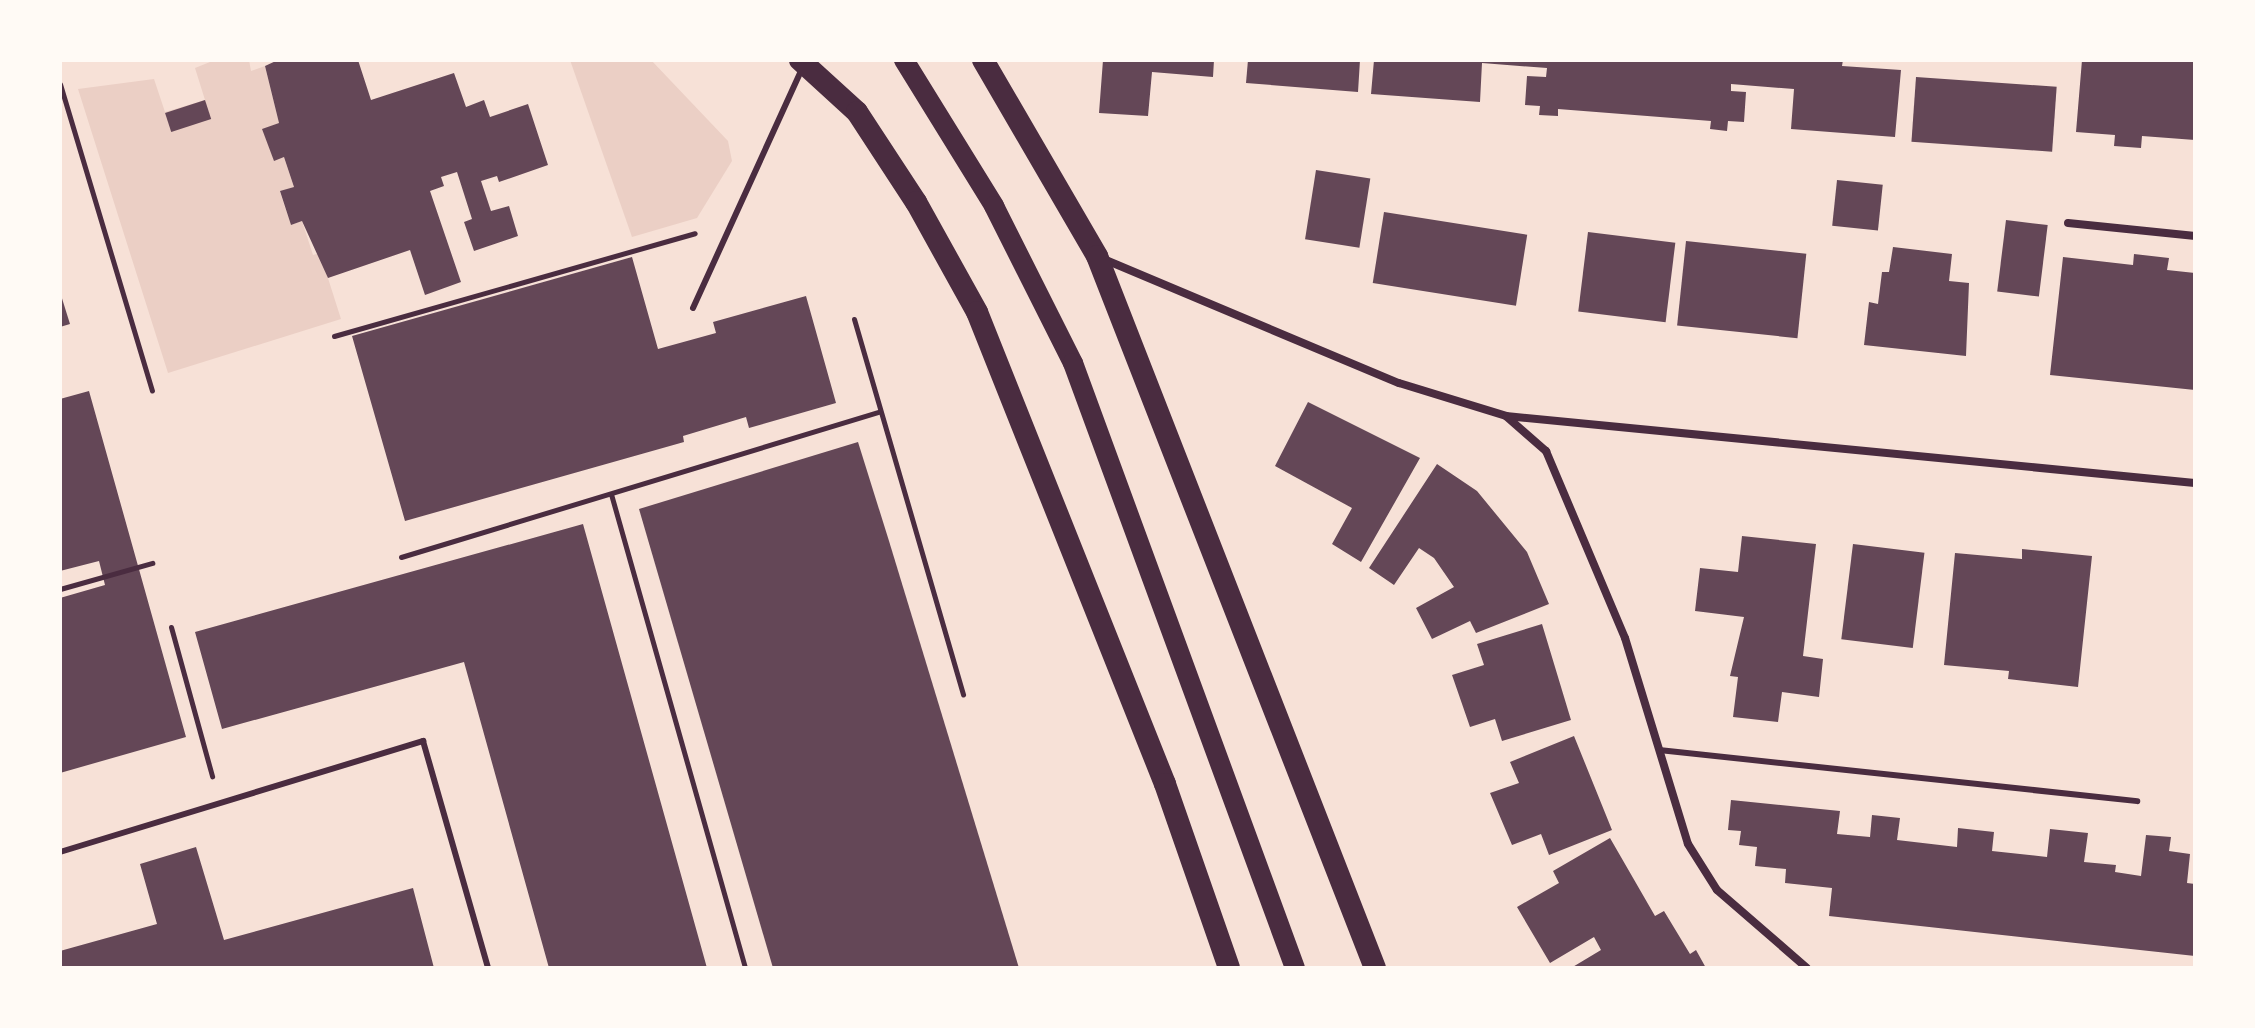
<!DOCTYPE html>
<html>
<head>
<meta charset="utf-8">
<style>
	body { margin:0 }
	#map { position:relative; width:2255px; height:1028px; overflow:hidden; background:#f7e1d7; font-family:Quicksand,sans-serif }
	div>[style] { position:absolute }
	.green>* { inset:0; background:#ebcfc5 }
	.building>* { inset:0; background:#644757; transform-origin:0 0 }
	.path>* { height:5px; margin:-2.5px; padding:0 2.5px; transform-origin:2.5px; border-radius:2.5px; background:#4a2c40 }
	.service>* { height:6px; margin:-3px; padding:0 3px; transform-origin:3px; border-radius:3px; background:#4a2c40 }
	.minor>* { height:8px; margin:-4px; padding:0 4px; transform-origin:4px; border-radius:4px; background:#4a2c40 }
	.primary>* { height:20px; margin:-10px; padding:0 10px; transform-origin:10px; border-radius:10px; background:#4a2c40 }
	.trunk>* { height:22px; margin:-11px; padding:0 11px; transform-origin:11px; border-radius:11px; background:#4a2c40 }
	span { translate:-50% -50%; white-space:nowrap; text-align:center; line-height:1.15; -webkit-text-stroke:6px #fffaf5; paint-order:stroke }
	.frame { position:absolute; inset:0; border:62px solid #fffaf5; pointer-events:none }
</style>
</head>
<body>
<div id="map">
	<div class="green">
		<div style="clip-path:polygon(215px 60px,249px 60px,251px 71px,265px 66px,279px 123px,263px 130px,274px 160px,284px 157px,294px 187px,280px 192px,291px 225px,302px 221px,313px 255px,320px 253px,341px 319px,168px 373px,78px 89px,154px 79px,165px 112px,205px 100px,195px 68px)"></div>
		<div style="clip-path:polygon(570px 60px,651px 60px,728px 141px,732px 161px,697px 218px,632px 237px)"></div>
	</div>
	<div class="building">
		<div style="clip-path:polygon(278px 60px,358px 60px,371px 100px,454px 73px,466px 107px,484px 100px,490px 117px,528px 104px,548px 165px,499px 182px,497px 176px,481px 181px,491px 211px,509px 206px,518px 236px,474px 251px,464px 222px,472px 219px,457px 172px,441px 177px,444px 186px,430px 191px,461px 282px,425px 295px,410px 250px,328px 278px,302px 221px,291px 225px,280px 191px,294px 187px,284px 157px,274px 161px,262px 129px,279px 123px,265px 66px)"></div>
		<div style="clip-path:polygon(1103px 60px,1214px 60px,1213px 77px,1152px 72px,1148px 116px,1099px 113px)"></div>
		<div style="clip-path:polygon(1248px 60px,1360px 60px,1358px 92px,1246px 83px)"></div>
		<div style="clip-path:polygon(1374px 60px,1843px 60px,1842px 66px,1901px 70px,1895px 137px,1791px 129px,1794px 89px,1731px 84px,1731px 91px,1746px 92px,1744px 122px,1728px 121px,1727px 131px,1710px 129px,1711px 121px,1558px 109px,1558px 116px,1539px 115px,1540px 106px,1525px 105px,1527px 76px,1546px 77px,1547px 68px,1482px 63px,1480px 102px,1371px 94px)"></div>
		<div style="clip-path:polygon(2082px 60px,2195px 62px,2195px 140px,2142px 136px,2141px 148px,2114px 146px,2115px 135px,2076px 132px)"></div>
		<div style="left:1916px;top:77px;width:141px;height:65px;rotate:4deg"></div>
		<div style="left:205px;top:100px;width:20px;height:42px;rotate:72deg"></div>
		<div style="left:1316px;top:170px;width:55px;height:70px;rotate:9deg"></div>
		<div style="left:1837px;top:180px;width:46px;height:46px;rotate:6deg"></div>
		<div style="left:1384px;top:212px;width:145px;height:72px;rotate:9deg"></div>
		<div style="left:2006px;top:220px;width:42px;height:72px;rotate:7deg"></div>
		<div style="left:1588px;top:232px;width:88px;height:80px;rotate:7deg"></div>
		<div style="left:1686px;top:241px;width:121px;height:85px;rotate:6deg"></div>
		<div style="clip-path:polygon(1893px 247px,1952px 254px,1949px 281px,1969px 283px,1966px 356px,1864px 345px,1869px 302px,1878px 304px,1882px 272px,1889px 272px)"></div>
		<div style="clip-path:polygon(2134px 254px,2169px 258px,2167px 270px,2195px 273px,2195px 390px,2050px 375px,2063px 257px,2133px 265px)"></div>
		<div style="clip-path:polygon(632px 257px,658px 349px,716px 333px,713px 322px,806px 296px,836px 403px,749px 428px,746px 417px,683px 436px,684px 442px,405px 521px,352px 336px)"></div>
		<div style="clip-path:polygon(60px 292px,70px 324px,60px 327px)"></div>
		<div style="clip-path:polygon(89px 391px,186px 737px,60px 773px,60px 598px,105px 585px,99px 561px,60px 571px,60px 399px)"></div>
		<div style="clip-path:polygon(1308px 402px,1420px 458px,1361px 562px,1332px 544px,1352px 508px,1275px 466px)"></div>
		<div style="clip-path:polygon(858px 442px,889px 541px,1019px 968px,773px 968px,639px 509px)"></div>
		<div style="clip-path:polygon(1437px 464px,1477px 491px,1527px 552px,1549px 604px,1476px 633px,1470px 621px,1432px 639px,1416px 608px,1454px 587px,1434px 558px,1419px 548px,1394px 585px,1369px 568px)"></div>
		<div style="clip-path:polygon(583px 524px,707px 968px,549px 968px,464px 662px,222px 729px,195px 632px)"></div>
		<div style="clip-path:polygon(1742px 536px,1816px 544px,1803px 656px,1823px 659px,1819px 697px,1782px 692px,1778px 722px,1733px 717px,1738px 677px,1730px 676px,1744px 617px,1695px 611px,1700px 568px,1738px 572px)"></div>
		<div style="left:1853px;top:544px;width:72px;height:96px;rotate:7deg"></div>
		<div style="clip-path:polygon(2022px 549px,2092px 556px,2078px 687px,2008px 679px,2009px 671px,1944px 665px,1955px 553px,2022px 559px)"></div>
		<div style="clip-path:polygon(1542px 624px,1571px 720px,1502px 741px,1495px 719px,1470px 727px,1452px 675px,1484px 665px,1477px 644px)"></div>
		<div style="clip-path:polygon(1574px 736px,1612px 830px,1549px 855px,1541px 834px,1512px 845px,1490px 793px,1519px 783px,1510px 762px)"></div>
		<div style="clip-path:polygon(1731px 800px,1840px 811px,1837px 834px,1870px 837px,1872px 815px,1900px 818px,1897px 840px,1957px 847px,1958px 828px,1994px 832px,1992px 851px,2047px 857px,2050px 829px,2088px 833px,2084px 862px,2116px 865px,2115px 872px,2141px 876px,2146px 835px,2171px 837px,2169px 851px,2190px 854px,2187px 883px,2195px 884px,2195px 956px,1829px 916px,1832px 888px,1785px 883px,1786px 869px,1755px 866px,1757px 847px,1739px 845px,1741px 831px,1728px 830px)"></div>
		<div style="clip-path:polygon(1610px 838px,1655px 916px,1664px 911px,1690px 954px,1696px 950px,1706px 968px,1571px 968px,1601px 950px,1594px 937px,1550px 963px,1517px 907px,1559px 883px,1553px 871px)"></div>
		<div style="clip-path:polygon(196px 847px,224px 940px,413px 888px,434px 968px,60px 968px,60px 951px,157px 924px,140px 864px)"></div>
	</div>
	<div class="path">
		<div style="left:60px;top:84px;width:320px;rotate:73.3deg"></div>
		<div style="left:854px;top:319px;width:391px;rotate:73.8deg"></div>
		<div style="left:334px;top:336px;width:375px;rotate:-15.9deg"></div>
		<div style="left:611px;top:494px;width:493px;rotate:74.2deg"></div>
		<div style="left:401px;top:557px;width:499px;rotate:-16.9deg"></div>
		<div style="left:60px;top:589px;width:96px;rotate:-15.8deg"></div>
		<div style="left:171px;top:627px;width:155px;rotate:74.6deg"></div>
	</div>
	<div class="service">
		<div style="left:693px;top:308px;width:265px;rotate:-65.5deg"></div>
		<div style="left:1659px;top:750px;width:481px;rotate:6.1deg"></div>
		<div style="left:60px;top:852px;width:380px;rotate:-17deg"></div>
		<div style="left:423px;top:741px;width:236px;rotate:74deg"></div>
	</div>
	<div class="minor">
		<div style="left:2068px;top:223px;width:128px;rotate:5.8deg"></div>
		<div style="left:1101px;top:258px;width:323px;rotate:22.8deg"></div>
		<div style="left:1399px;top:383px;width:112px;rotate:17.1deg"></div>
		<div style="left:1506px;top:416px;width:692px;rotate:5.55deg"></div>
		<div style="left:1507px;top:417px;width:52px;rotate:41.1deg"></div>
		<div style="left:1546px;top:451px;width:203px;rotate:67.1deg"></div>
		<div style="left:1625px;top:638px;width:215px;rotate:73deg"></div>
		<div style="left:1688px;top:844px;width:54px;rotate:57.8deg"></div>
		<div style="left:1717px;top:890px;width:119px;rotate:40.9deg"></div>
	</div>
	<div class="primary">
		<div style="left:904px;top:60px;width:172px;rotate:58.3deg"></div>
		<div style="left:994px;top:206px;width:176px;rotate:63.3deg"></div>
		<div style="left:1073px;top:363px;width:644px;rotate:69.85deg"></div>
	</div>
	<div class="trunk">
		<div style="left:800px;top:60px;width:77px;rotate:42.4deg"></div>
		<div style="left:857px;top:112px;width:108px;rotate:56.8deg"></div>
		<div style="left:916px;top:202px;width:126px;rotate:61deg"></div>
		<div style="left:977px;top:312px;width:508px;rotate:68.28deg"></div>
		<div style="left:1165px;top:784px;width:195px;rotate:70.8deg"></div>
		<div style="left:983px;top:60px;width:227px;rotate:59.8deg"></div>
		<div style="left:1097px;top:256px;width:764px;rotate:68.67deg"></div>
	</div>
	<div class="frame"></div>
</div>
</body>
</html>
